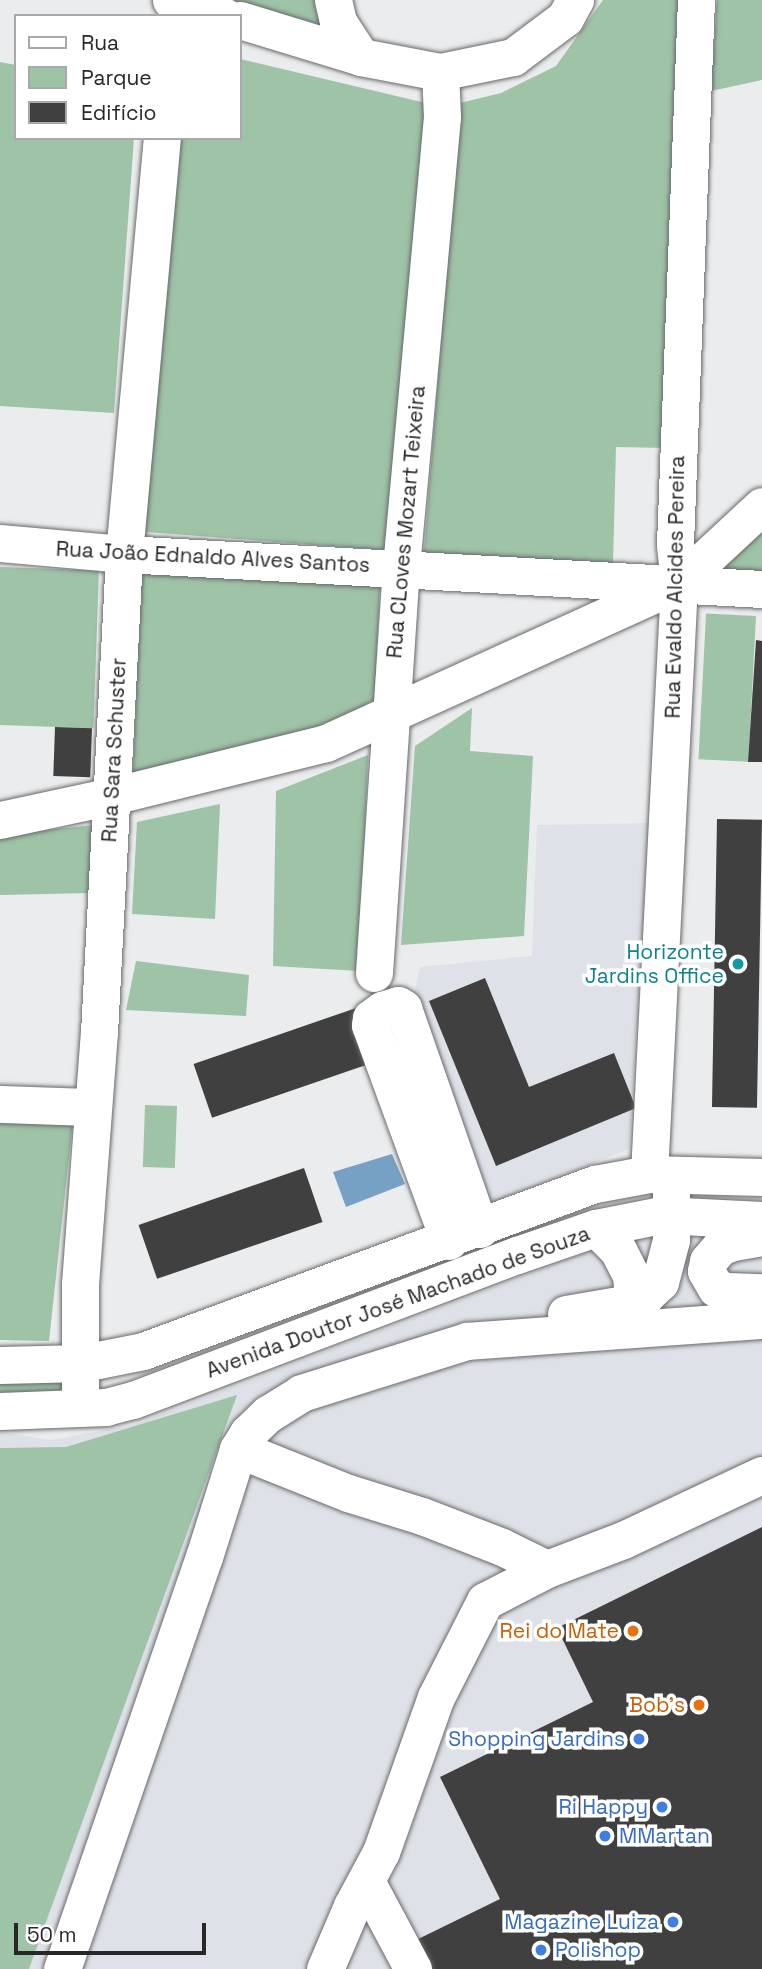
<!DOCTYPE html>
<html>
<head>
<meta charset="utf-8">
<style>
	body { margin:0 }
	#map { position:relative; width:762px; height:1969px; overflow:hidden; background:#ebeced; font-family:"Space Grotesk",sans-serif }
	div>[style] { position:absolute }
	.built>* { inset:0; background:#dfe1e9 }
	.green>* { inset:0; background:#9fc3a7; transform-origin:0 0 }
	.water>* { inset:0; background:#77a1c4 }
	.building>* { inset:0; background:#414040; transform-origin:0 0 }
	.roads { filter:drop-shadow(0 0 2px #69696a) drop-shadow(0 0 2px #69696a) }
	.minor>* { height:37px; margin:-18.5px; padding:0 18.5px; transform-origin:18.5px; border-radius:18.5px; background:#fff }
	.dots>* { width:19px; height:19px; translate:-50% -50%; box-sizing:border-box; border:4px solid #fff; border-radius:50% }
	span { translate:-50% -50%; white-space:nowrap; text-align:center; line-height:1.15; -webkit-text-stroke:7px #fff; paint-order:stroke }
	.street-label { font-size:21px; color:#272728 }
	.culture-label { font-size:21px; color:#0d838f }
	.right { translate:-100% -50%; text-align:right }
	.food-label { font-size:21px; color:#c56008 }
	.shop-label { font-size:21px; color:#366cbe }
	.left { translate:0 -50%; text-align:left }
	.legend { position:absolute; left:14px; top:14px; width:228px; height:126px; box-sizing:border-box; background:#fff; border:2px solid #a9a9a9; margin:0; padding:9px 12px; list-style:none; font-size:21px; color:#272728 }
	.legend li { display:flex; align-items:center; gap:14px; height:35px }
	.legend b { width:35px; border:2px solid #a9a9a9 }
	.scale { position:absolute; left:14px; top:1923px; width:192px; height:32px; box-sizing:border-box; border:4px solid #272728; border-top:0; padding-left:9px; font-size:21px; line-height:24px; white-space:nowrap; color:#272728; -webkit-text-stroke:5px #fff; paint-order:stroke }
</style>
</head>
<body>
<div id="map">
	<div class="built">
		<div style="clip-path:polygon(650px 823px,629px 1149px,488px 1205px,413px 998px,420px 967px,532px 956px,537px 825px)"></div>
		<div style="clip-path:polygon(625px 1237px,762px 1245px,762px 1969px,0 1969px,0 1432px,51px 1440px,133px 1425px)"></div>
	</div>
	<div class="green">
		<div style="clip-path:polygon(228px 0,319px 0,337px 42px)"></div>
		<div style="clip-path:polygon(603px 0,679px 0,667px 448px,616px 447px,613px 564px,424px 552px,460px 103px,501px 93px,556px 66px)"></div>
		<div style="clip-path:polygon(717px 0,762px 0,762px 80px,711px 91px)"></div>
		<div style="clip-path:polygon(240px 59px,430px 104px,386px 550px,145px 532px,177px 138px,240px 138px)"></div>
		<div style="clip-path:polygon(0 62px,16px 65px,16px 138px,134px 138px,114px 413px,0 406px)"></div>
		<div style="clip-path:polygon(762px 524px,762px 579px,712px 578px)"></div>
		<div style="clip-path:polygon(141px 566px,380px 585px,375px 699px,325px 730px,133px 776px)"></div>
		<div style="left:0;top:567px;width:99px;height:158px;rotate:2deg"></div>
		<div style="left:756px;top:616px;width:146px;height:50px;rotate:93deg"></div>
		<div style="clip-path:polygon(472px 708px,470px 751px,533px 756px,524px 936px,401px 945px,415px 746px)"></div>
		<div style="clip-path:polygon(368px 755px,359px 971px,273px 966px,276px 791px)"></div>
		<div style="clip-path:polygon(220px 804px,215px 919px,132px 914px,137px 822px)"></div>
		<div style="clip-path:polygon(93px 825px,90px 893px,0 895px,0 835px)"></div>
		<div style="clip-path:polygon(136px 961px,249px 975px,246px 1016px,126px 1010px)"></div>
		<div style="left:145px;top:1105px;width:32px;height:62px;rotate:2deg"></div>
		<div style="clip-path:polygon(0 1120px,73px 1120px,49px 1341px,0 1340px)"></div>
		<div style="clip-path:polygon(0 1374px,53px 1374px,73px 1391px,0 1400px)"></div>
		<div style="clip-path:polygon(237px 1395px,29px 1969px,0 1969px,0 1448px,66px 1447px)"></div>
	</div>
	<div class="water">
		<div style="clip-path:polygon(392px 1154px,405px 1184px,346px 1207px,333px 1172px)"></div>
	</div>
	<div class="building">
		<div style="clip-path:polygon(756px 640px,762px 641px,762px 762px,748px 762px)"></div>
		<div style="left:55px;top:727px;width:37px;height:49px;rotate:2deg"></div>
		<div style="left:717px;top:819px;width:45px;height:288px;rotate:1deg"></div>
		<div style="clip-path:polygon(485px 978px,529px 1087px,614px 1053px,636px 1108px,496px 1166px,429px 1001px)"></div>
		<div style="left:359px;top:1007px;width:57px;height:175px;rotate:71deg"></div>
		<div style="left:304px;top:1168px;width:57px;height:175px;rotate:71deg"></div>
		<div style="clip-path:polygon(762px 1527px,762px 1969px,423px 1969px,410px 1943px,500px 1899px,440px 1777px,593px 1702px,557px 1628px)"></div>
	</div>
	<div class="roads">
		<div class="minor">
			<div style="left:171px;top:0;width:55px;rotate:16.8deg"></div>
			<div style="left:333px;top:0;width:23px;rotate:77deg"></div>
			<div style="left:338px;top:22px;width:42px;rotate:56.7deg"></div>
			<div style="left:240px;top:20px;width:127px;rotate:17deg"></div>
			<div style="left:361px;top:57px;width:80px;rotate:10.8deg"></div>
			<div style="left:440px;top:72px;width:75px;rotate:-11.6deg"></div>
			<div style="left:513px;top:57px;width:65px;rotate:-36.9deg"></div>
			<div style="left:565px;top:18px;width:21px;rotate:-61deg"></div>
			<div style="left:0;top:543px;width:124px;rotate:5.1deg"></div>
			<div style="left:124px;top:554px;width:639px;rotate:3.14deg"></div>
			<div style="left:0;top:820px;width:115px;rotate:-12.1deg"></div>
			<div style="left:112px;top:796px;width:220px;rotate:-13.9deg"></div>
			<div style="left:326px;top:743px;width:388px;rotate:-24.4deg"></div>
			<div style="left:679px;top:583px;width:113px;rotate:-42.9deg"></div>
			<div style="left:374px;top:973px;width:407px;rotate:-86.2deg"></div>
			<div style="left:401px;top:567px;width:452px;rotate:-84.8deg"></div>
			<div style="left:442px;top:117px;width:45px;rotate:-92.5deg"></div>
			<div style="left:0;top:1104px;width:92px;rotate:1.9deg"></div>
			<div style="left:649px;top:1174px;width:592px;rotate:-87.09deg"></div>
			<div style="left:679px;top:583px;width:39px;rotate:-96deg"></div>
			<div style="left:675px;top:544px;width:544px;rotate:-87.79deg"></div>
			<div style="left:596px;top:1228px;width:31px;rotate:45deg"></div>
			<div style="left:618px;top:1250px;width:28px;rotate:63deg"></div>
			<div style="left:631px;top:1275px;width:25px;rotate:85deg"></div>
			<div style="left:762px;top:1237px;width:29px;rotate:170deg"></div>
			<div style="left:733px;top:1242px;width:14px;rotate:159deg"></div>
			<div style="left:720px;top:1247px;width:18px;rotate:131deg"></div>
			<div style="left:708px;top:1261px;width:10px;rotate:101deg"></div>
			<div style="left:706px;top:1271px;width:20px;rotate:60deg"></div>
			<div style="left:716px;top:1288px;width:11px;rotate:15deg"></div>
			<div style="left:727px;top:1291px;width:35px;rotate:2deg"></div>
			<div style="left:449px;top:1241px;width:230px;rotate:-110.1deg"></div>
			<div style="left:370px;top:1025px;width:7px;rotate:-82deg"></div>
			<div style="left:371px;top:1018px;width:14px;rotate:-36deg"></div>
			<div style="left:382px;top:1010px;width:17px;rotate:-17deg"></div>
			<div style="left:398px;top:1005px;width:6px;rotate:31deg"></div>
			<div style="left:403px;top:1008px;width:234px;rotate:70.8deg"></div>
			<div style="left:566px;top:1314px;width:59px;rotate:-9.8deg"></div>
			<div style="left:624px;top:1304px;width:24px;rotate:-22deg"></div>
			<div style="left:646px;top:1295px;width:19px;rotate:-43deg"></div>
			<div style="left:660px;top:1282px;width:43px;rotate:-75.3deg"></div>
			<div style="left:671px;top:1240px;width:48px;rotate:-90deg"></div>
			<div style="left:0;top:1365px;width:83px;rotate:-1.4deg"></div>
			<div style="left:83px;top:1363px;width:61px;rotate:-11.3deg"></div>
			<div style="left:143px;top:1351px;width:482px;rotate:-20.3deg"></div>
			<div style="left:595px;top:1184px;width:55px;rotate:-10.5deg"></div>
			<div style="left:649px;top:1174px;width:113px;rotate:1.5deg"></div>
			<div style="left:80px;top:1408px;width:124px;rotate:-90deg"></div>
			<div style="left:80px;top:1284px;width:252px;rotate:-85.7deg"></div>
			<div style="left:99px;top:1033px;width:480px;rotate:-87deg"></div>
			<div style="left:124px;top:554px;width:418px;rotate:-84.8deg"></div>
			<div style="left:0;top:1411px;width:106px;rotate:-2.2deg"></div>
			<div style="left:106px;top:1407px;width:28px;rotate:-15deg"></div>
			<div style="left:133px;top:1400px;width:410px;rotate:-20.7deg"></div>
			<div style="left:517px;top:1255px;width:83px;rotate:-18.9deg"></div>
			<div style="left:596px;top:1228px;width:66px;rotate:-11.3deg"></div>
			<div style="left:661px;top:1215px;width:101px;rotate:2.8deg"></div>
			<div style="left:238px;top:1449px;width:118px;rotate:21.8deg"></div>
			<div style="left:348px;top:1493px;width:77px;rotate:17.3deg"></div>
			<div style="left:422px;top:1516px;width:86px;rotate:21.2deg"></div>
			<div style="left:502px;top:1547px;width:50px;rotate:26.1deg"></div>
			<div style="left:366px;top:1881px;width:100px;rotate:61.9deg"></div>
			<div style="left:62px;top:1969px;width:436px;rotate:-71deg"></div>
			<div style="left:204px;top:1557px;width:113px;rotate:-72.5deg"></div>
			<div style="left:238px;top:1449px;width:19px;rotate:-58deg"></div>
			<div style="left:248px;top:1433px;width:28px;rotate:-44deg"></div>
			<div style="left:268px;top:1414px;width:39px;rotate:-32deg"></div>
			<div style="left:301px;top:1393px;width:174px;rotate:-17.4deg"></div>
			<div style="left:467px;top:1341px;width:296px;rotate:-4.1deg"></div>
			<div style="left:325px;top:1969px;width:69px;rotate:-66.8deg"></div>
			<div style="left:352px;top:1906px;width:61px;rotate:-61.8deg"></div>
			<div style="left:381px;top:1852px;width:164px;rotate:-70.5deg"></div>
			<div style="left:436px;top:1697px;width:108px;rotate:-63deg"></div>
			<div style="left:485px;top:1601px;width:70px;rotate:-27.3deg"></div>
			<div style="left:547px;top:1569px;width:81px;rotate:-20.9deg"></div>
			<div style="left:623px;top:1540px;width:153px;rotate:-25.1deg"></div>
		</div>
	</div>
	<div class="dots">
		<div style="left:738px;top:964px;background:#0f9aa8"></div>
		<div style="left:633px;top:1631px;background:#e8710a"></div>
		<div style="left:699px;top:1705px;background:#e8710a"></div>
		<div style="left:639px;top:1739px;background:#3f7fe0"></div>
		<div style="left:662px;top:1807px;background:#3f7fe0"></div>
		<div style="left:605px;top:1836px;background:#3f7fe0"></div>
		<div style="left:673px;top:1922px;background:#3f7fe0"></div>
		<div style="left:541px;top:1950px;background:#3f7fe0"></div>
	</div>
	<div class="street-label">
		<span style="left:406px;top:522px;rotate:-85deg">Rua CLoves Mozart Teixeira</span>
		<span style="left:213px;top:557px;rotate:3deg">Rua João Ednaldo Alves Santos</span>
		<span style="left:675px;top:587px;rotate:-89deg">Rua Evaldo Alcides Pereira</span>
		<span style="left:114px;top:750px;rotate:-87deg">Rua Sara Schuster</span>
		<span style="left:398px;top:1302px;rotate:-20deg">Avenida Doutor José Machado de Souza</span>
	</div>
	<div class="culture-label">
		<span class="right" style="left:724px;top:964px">Horizonte<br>Jardins Office</span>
	</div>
	<div class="food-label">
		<span class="right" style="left:619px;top:1631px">Rei do Mate</span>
		<span class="right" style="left:685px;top:1705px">Bob's</span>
	</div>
	<div class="shop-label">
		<span class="right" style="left:625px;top:1739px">Shopping Jardins</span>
		<span class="right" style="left:648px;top:1807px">Ri Happy</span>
		<span class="left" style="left:619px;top:1836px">MMartan</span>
		<span class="right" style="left:659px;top:1922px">Magazine Luiza</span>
		<span class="left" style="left:555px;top:1950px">Polishop</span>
	</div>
	<ul class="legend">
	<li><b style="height:9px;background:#fff"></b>Rua</li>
	<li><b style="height:19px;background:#9fc3a7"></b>Parque</li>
	<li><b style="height:19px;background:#414040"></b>Edifício</li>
	</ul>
	<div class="scale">50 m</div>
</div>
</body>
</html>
